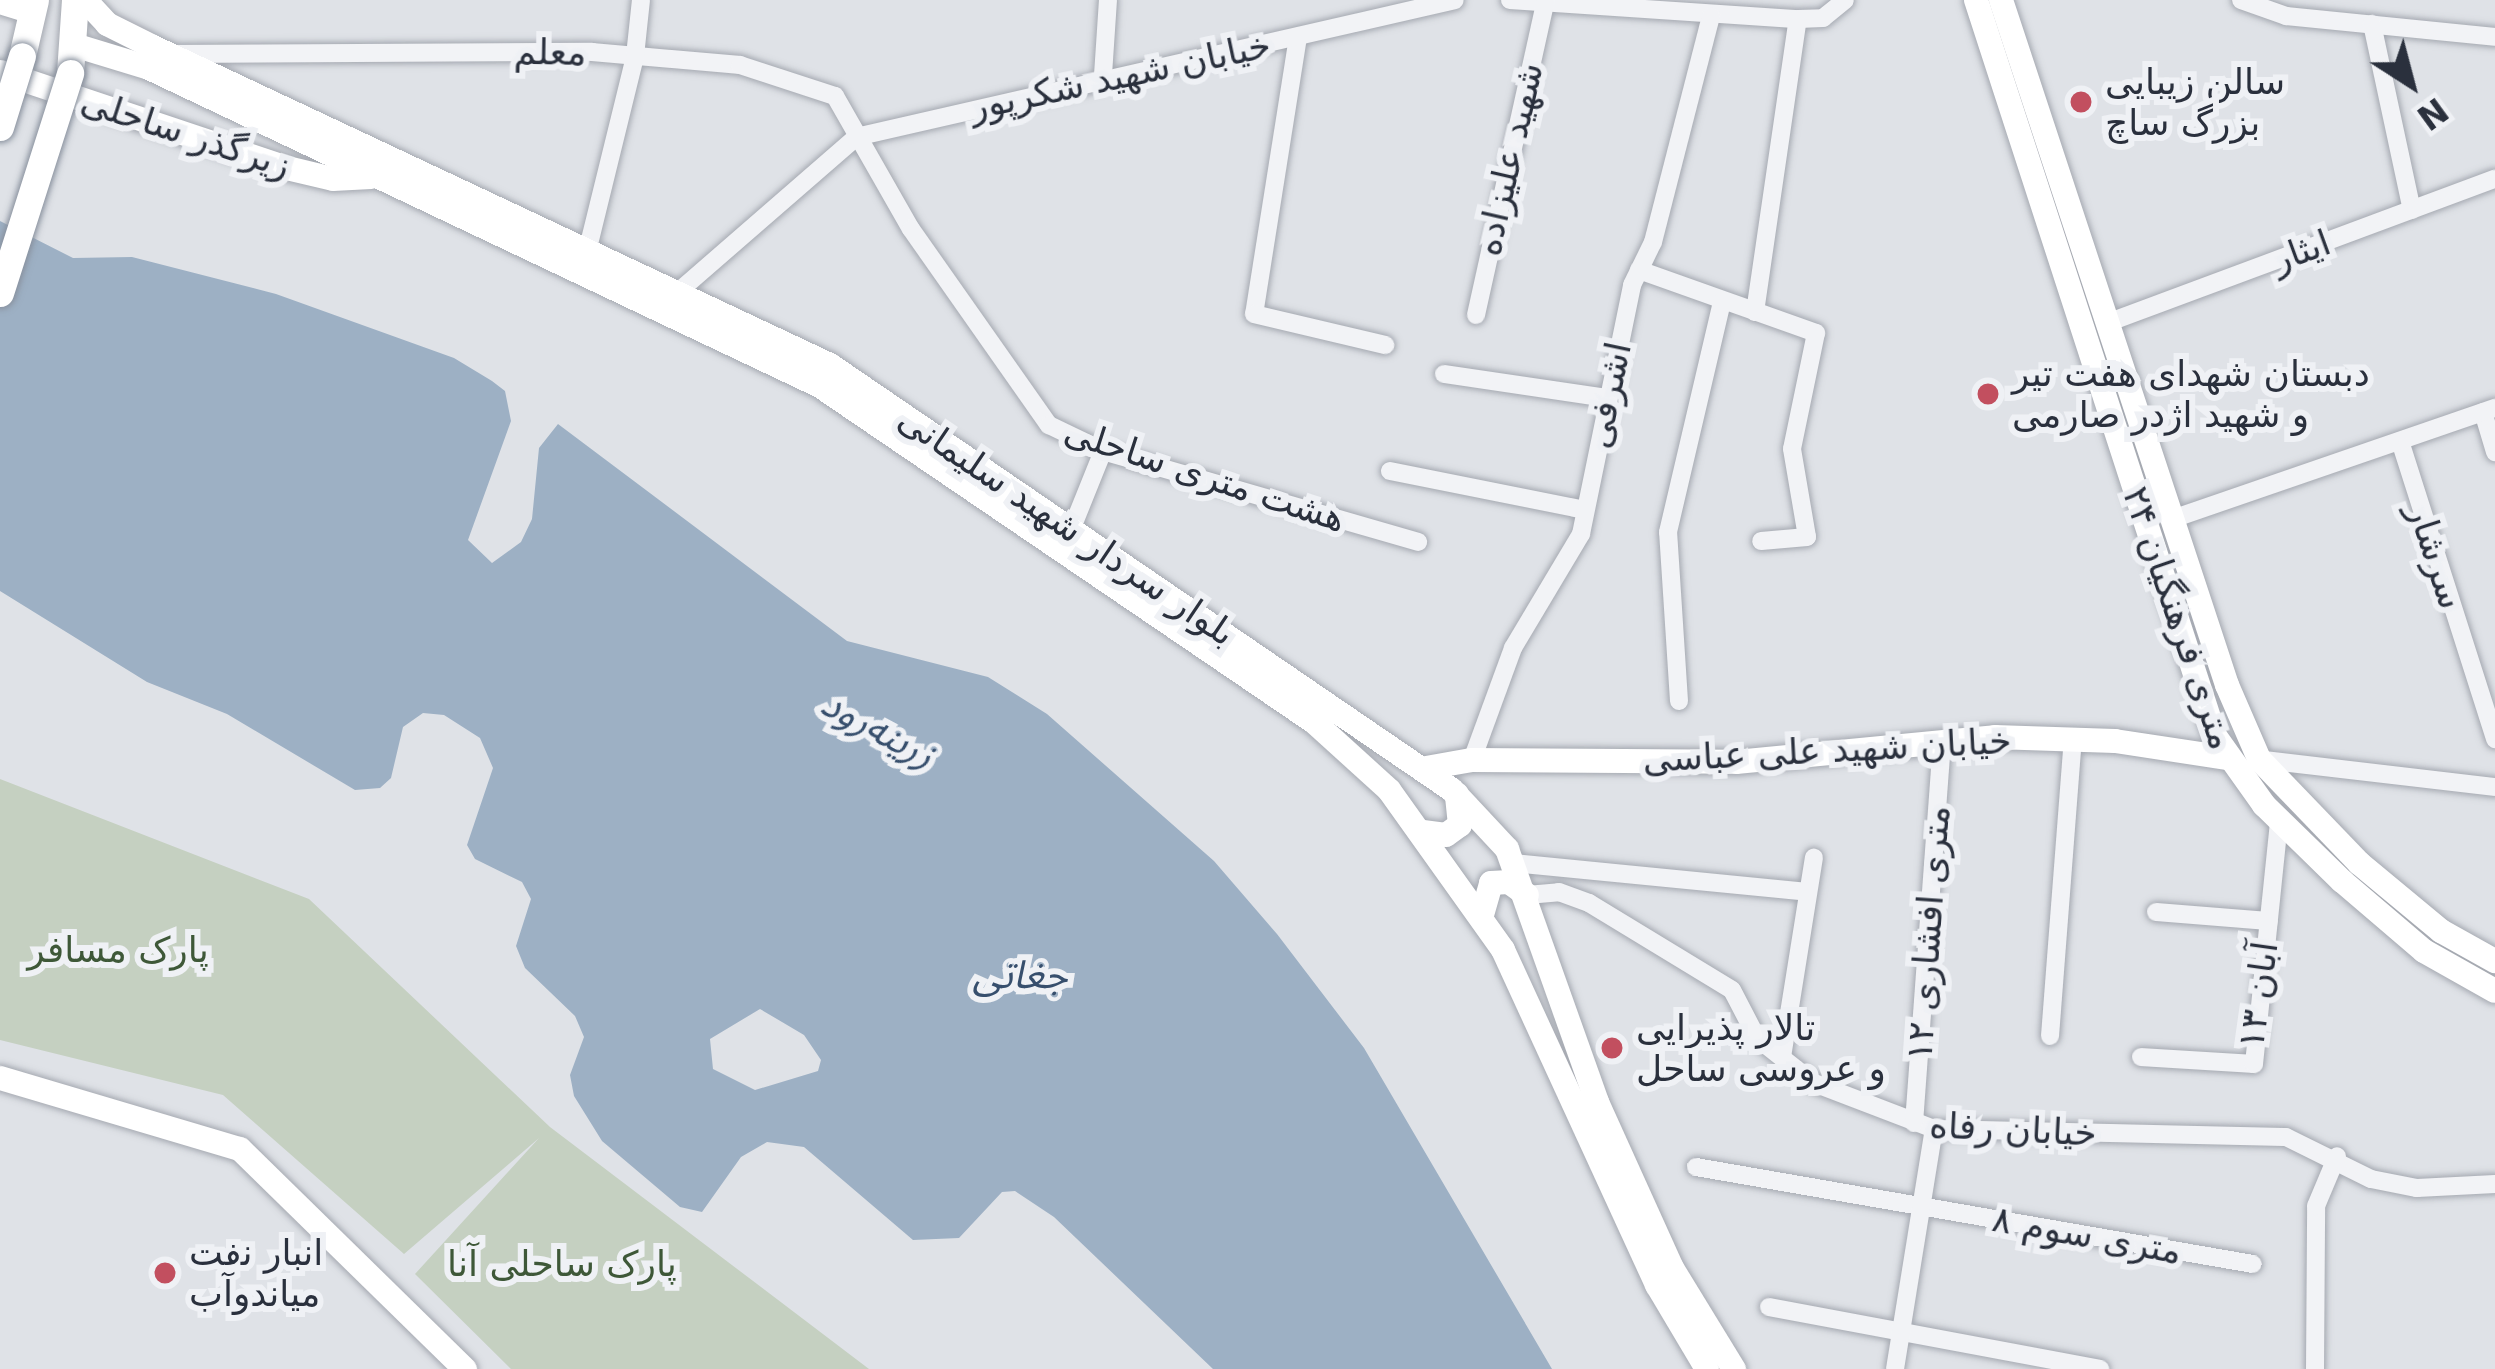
<!DOCTYPE html>
<html>
<head>
<meta charset="utf-8">
<style>
	body { margin:0 }
	#map { position:relative; width:2495px; height:1369px; overflow:hidden; background:#dfe2e7; font-family:"DejaVu Sans","Noto Sans Arabic",sans-serif }
	div>[style] { position:absolute }
	.green>* { inset:0; background:#c5d0c1 }
	.water>* { inset:0; background:#9db0c4 }
	.roads { filter:drop-shadow(0 0 3px #a5a9b1) drop-shadow(0 0 3px #a5a9b1) }
	.minor>* { height:18px; margin:-9px; padding:0 9px; transform-origin:9px; border-radius:9px; background:#f2f3f6 }
	.major>* { height:24px; margin:-12px; padding:0 12px; transform-origin:12px; border-radius:12px; background:#fff }
	.highway>* { height:27px; margin:-13.5px; padding:0 13.5px; transform-origin:13.5px; border-radius:13.5px; background:#fff }
	.bridges { filter:drop-shadow(0 0 3px #88909d) drop-shadow(0 0 3px #88909d) }
	.highway-bridge>* { height:27px; margin:-13.5px; padding:0 13.5px; transform-origin:13.5px; border-radius:13.5px; background:#fff }
	.dots>* { width:33px; height:33px; translate:-50% -50%; box-sizing:border-box; border:6px solid #eff1f5; border-radius:50% }
	span { translate:-50% -50%; white-space:nowrap; text-align:center; line-height:1.15; -webkit-text-stroke:12px #eff1f5; paint-order:stroke }
	.street-label { font-size:36px; color:#2a303d }
	.poi-label { font-size:36px; color:#2a303d }
	.left { translate:0 -50%; text-align:left }
	.park-label { font-size:36px; color:#3e5838 }
	.water-label { font-size:39px; color:#374f6d; font-style:italic }
	.north { position:absolute; left:2351px; top:24px; width:120px; height:120px; -webkit-text-stroke:9px #eff1f5; paint-order:stroke; rotate:144deg; font-size:33px; font-weight:700; line-height:48px; text-align:center; color:#2a303d }
	.north::after { content:''; display:block; margin:auto; width:42px; height:54px; background:#2a303d; clip-path:polygon(50% 0,100% 100%,50% 72%,0 100%) }
</style>
</head>
<body>
<div id="map">
	<div class="green">
		<div style="clip-path:polygon(0 779px,309px 899px,550px 1127px,869px 1369px,511px 1369px,415px 1274px,539px 1138px,404px 1254px,223px 1095px,0 1040px)"></div>
	</div>
	<div class="water">
		<div style="clip-path:polygon(evenodd,0 221px,73px 258px,132px 257px,276px 294px,454px 358px,492px 381px,505px 391px,511px 421px,468px 540px,492px 563px,521px 542px,532px 519px,539px 448px,558px 424px,847px 641px,988px 677px,1047px 714px,1214px 861px,1277px 934px,1364px 1048px,1552px 1369px,1213px 1369px,1054px 1217px,1015px 1191px,1002px 1192px,959px 1238px,913px 1240px,804px 1147px,767px 1142px,741px 1157px,702px 1212px,680px 1207px,602px 1141px,574px 1096px,570px 1075px,584px 1037px,575px 1016px,525px 968px,516px 946px,531px 899px,522px 882px,475px 859px,467px 845px,493px 768px,480px 738px,444px 715px,423px 713px,403px 727px,391px 778px,380px 788px,355px 790px,227px 714px,147px 682px,0 591px,0 221px,760px 1009px,804px 1035px,821px 1060px,818px 1071px,755px 1090px,713px 1069px,710px 1039px,760px 1009px)"></div>
	</div>
	<div class="roads">
		<div class="minor">
			<div style="left:1510px;top:0;width:289px;rotate:3.8deg"></div>
			<div style="left:1798px;top:19px;width:25px;rotate:-2deg"></div>
			<div style="left:1823px;top:18px;width:28px;rotate:-39deg"></div>
			<div style="left:2241px;top:0;width:48px;rotate:19.6deg"></div>
			<div style="left:2286px;top:16px;width:210px;rotate:5.7deg"></div>
			<div style="left:2372px;top:24px;width:190px;rotate:77.9deg"></div>
			<div style="left:1298px;top:37px;width:280px;rotate:99deg"></div>
			<div style="left:1254px;top:314px;width:135px;rotate:13.3deg"></div>
			<div style="left:169px;top:54px;width:423px;rotate:-0.3deg"></div>
			<div style="left:592px;top:52px;width:149px;rotate:5deg"></div>
			<div style="left:740px;top:65px;width:100px;rotate:18.1deg"></div>
			<div style="left:835px;top:96px;width:153px;rotate:60.3deg"></div>
			<div style="left:911px;top:229px;width:240px;rotate:54.9deg"></div>
			<div style="left:1049px;top:425px;width:60px;rotate:25.7deg"></div>
			<div style="left:1103px;top:451px;width:328px;rotate:16.1deg"></div>
			<div style="left:1103px;top:75px;width:75px;rotate:-86.2deg"></div>
			<div style="left:587px;top:252px;width:202px;rotate:-76.2deg"></div>
			<div style="left:635px;top:56px;width:56px;rotate:-83.9deg"></div>
			<div style="left:1639px;top:270px;width:188px;rotate:19.6deg"></div>
			<div style="left:1816px;top:333px;width:118px;rotate:101.7deg"></div>
			<div style="left:1792px;top:449px;width:89px;rotate:80.3deg"></div>
			<div style="left:1807px;top:537px;width:46px;rotate:175deg"></div>
			<div style="left:678px;top:292px;width:236px;rotate:-41deg"></div>
			<div style="left:856px;top:137px;width:614px;rotate:-12.88deg"></div>
			<div style="left:1755px;top:312px;width:296px;rotate:-81.7deg"></div>
			<div style="left:1476px;top:315px;width:320px;rotate:-77.5deg"></div>
			<div style="left:2107px;top:323px;width:414px;rotate:-20.4deg"></div>
			<div style="left:1444px;top:374px;width:164px;rotate:8.4deg"></div>
			<div style="left:2483px;top:412px;width:42px;rotate:73.3deg"></div>
			<div style="left:2400px;top:441px;width:313px;rotate:72.3deg"></div>
			<div style="left:1390px;top:471px;width:199px;rotate:11.3deg"></div>
			<div style="left:2172px;top:519px;width:342px;rotate:-19deg"></div>
			<div style="left:1072px;top:528px;width:83px;rotate:-68.1deg"></div>
			<div style="left:1679px;top:701px;width:169px;rotate:-93.7deg"></div>
			<div style="left:1668px;top:532px;width:237px;rotate:-76.8deg"></div>
			<div style="left:2256px;top:759px;width:241px;rotate:6.7deg"></div>
			<div style="left:1472px;top:760px;width:119px;rotate:-69.9deg"></div>
			<div style="left:1513px;top:648px;width:133px;rotate:-59.2deg"></div>
			<div style="left:1581px;top:534px;width:254px;rotate:-78.4deg"></div>
			<div style="left:1632px;top:285px;width:48px;rotate:-64deg"></div>
			<div style="left:1653px;top:242px;width:233px;rotate:-75.6deg"></div>
			<div style="left:1513px;top:863px;width:296px;rotate:5.6deg"></div>
			<div style="left:1527px;top:895px;width:32px;rotate:-5deg"></div>
			<div style="left:1559px;top:892px;width:32px;rotate:20deg"></div>
			<div style="left:1589px;top:903px;width:167px;rotate:31.3deg"></div>
			<div style="left:1732px;top:990px;width:54px;rotate:62.5deg"></div>
			<div style="left:1757px;top:1038px;width:73px;rotate:38.3deg"></div>
			<div style="left:1814px;top:1083px;width:129px;rotate:21deg"></div>
			<div style="left:1934px;top:1129px;width:352px;rotate:1.3deg"></div>
			<div style="left:2286px;top:1137px;width:95px;rotate:26.3deg"></div>
			<div style="left:2371px;top:1179px;width:47px;rotate:11.1deg"></div>
			<div style="left:2417px;top:1188px;width:78px;rotate:-2.9deg"></div>
			<div style="left:2156px;top:912px;width:113px;rotate:4.6deg"></div>
			<div style="left:2050px;top:1036px;width:297px;rotate:-85.6deg"></div>
			<div style="left:1782px;top:1057px;width:202px;rotate:-80.9deg"></div>
			<div style="left:2141px;top:1057px;width:113px;rotate:3.5deg"></div>
			<div style="left:2254px;top:1064px;width:245px;rotate:-84.1deg"></div>
			<div style="left:1914px;top:1123px;width:382px;rotate:-85.8deg"></div>
			<div style="left:1696px;top:1167px;width:565px;rotate:9.88deg"></div>
			<div style="left:1769px;top:1307px;width:337px;rotate:10.6deg"></div>
			<div style="left:1895px;top:1369px;width:243px;rotate:-80.8deg"></div>
			<div style="left:2315px;top:1369px;width:163px;rotate:-89.6deg"></div>
			<div style="left:2316px;top:1206px;width:54px;rotate:-67.2deg"></div>
		</div>
		<div class="major">
			<div style="left:85px;top:0;width:33px;rotate:47deg"></div>
			<div style="left:107px;top:24px;width:51px;rotate:26.6deg"></div>
			<div style="left:153px;top:47px;width:748px;rotate:25.16deg"></div>
			<div style="left:830px;top:365px;width:753px;rotate:34.34deg"></div>
			<div style="left:1452px;top:790px;width:81px;rotate:47deg"></div>
			<div style="left:1507px;top:849px;width:269px;rotate:70.4deg"></div>
			<div style="left:1597px;top:1102px;width:182px;rotate:65.7deg"></div>
			<div style="left:1672px;top:1268px;width:119px;rotate:58.5deg"></div>
			<div style="left:1976px;top:0;width:774px;rotate:72.01deg"></div>
			<div style="left:2215px;top:736px;width:85px;rotate:54.6deg"></div>
			<div style="left:2264px;top:805px;width:109px;rotate:44.3deg"></div>
			<div style="left:2342px;top:881px;width:108px;rotate:40.5deg"></div>
			<div style="left:2424px;top:951px;width:81px;rotate:29.4deg"></div>
			<div style="left:2001px;top:0;width:721px;rotate:71.74deg"></div>
			<div style="left:2227px;top:685px;width:81px;rotate:66.6deg"></div>
			<div style="left:2259px;top:759px;width:144px;rotate:46.1deg"></div>
			<div style="left:2359px;top:863px;width:107px;rotate:39.7deg"></div>
			<div style="left:2441px;top:931px;width:62px;rotate:29.1deg"></div>
			<div style="left:0;top:2px;width:34px;rotate:17deg"></div>
			<div style="left:74px;top:45px;width:78px;rotate:17deg"></div>
			<div style="left:149px;top:68px;width:743px;rotate:25.36deg"></div>
			<div style="left:820px;top:386px;width:597px;rotate:34.22deg"></div>
			<div style="left:1314px;top:722px;width:101px;rotate:42.2deg"></div>
			<div style="left:1389px;top:790px;width:196px;rotate:54.5deg"></div>
			<div style="left:1503px;top:950px;width:369px;rotate:65.3deg"></div>
			<div style="left:1657px;top:1285px;width:98px;rotate:59.2deg"></div>
			<div style="left:0;top:72px;width:303px;rotate:18.5deg"></div>
			<div style="left:287px;top:168px;width:47px;rotate:13.4deg"></div>
			<div style="left:333px;top:179px;width:38px;rotate:-3deg"></div>
			<div style="left:1426px;top:768px;width:47px;rotate:-9.9deg"></div>
			<div style="left:1472px;top:760px;width:264px;rotate:0.4deg"></div>
			<div style="left:1736px;top:762px;width:260px;rotate:-5.5deg"></div>
			<div style="left:1995px;top:737px;width:120px;rotate:1.9deg"></div>
			<div style="left:2115px;top:741px;width:114px;rotate:8.6deg"></div>
			<div style="left:1423px;top:832px;width:23px;rotate:7deg"></div>
			<div style="left:1446px;top:835px;width:17px;rotate:-36deg"></div>
			<div style="left:1460px;top:825px;width:31px;rotate:-96deg"></div>
			<div style="left:1482px;top:915px;width:33px;rotate:-74deg"></div>
			<div style="left:1491px;top:883px;width:18px;rotate:-3deg"></div>
			<div style="left:1509px;top:882px;width:22px;rotate:36deg"></div>
			<div style="left:0;top:1078px;width:250px;rotate:16.5deg"></div>
			<div style="left:240px;top:1149px;width:315px;rotate:44.4deg"></div>
		</div>
		<div class="highway">
			<div style="left:22px;top:56px;width:57px;rotate:-76.9deg"></div>
			<div style="left:70px;top:73px;width:73px;rotate:-86.1deg"></div>
		</div>
	</div>
	<div class="bridges">
		<div class="highway-bridge">
			<div style="left:0;top:127px;width:74px;rotate:-72.8deg"></div>
			<div style="left:0;top:293px;width:231px;rotate:-72.3deg"></div>
		</div>
	</div>
	<div class="dots">
		<div style="left:2081px;top:102px;background:#c24f5f"></div>
		<div style="left:1988px;top:394px;background:#c24f5f"></div>
		<div style="left:1612px;top:1048px;background:#c24f5f"></div>
		<div style="left:165px;top:1273px;background:#c24f5f"></div>
	</div>
	<div class="street-label">
		<span style="left:550px;top:52px;rotate:1deg">معلم</span>
		<span style="left:1120px;top:76px;rotate:-12deg">خیابان شهید شکرپور</span>
		<span style="left:186px;top:133px;rotate:18deg">زیرگذر ساحلی</span>
		<span style="left:1509px;top:159px;rotate:-77deg">شهید علیزاده</span>
		<span style="left:2301px;top:251px;rotate:-20deg">ایثار</span>
		<span style="left:1608px;top:395px;rotate:-78deg">اشرفی</span>
		<span style="left:1205px;top:475px;rotate:18deg">هشت متری ساحلی</span>
		<span style="left:1067px;top:526px;rotate:34deg">بلوار سردار شهید سلیمانی</span>
		<span style="left:2436px;top:556px;rotate:72deg">سرشار</span>
		<span style="left:2179px;top:618px;rotate:71deg">۲۴ متری فرهنگیان</span>
		<span style="left:1827px;top:750px;rotate:-3deg">خیابان شهید علی عباسی</span>
		<span style="left:1928px;top:933px;rotate:-86deg">۱۲ متری افشاری</span>
		<span style="left:2258px;top:995px;rotate:-82deg">۱۳ آبان</span>
		<span style="left:2013px;top:1129px;rotate:3deg">خیابان رفاه</span>
		<span style="left:2087px;top:1235px;rotate:10deg">۸ متری سوم</span>
	</div>
	<div class="poi-label">
		<span class="left" style="left:2105px;top:102px">سالن زیبایی<br>بزرگ ساچ</span>
		<span class="left" style="left:2012px;top:394px">دبستان شهدای هفت تیر<br>و شهید اژدر صارمی</span>
		<span class="left" style="left:1636px;top:1048px">تالار پذیرایی<br>و عروسی ساحل</span>
		<span class="left" style="left:189px;top:1273px">انبار نفت<br>میاندوآب</span>
	</div>
	<div class="park-label">
		<span style="left:118px;top:950px">پارک مسافر</span>
		<span style="left:562px;top:1264px">پارک ساحلی آنا</span>
	</div>
	<div class="water-label">
		<span style="left:878px;top:729px;rotate:28deg">زرینه‌رود</span>
		<span style="left:1020px;top:975px">جغاتی</span>
	</div>
	<div class="north">N</div>
</div>
</body>
</html>
